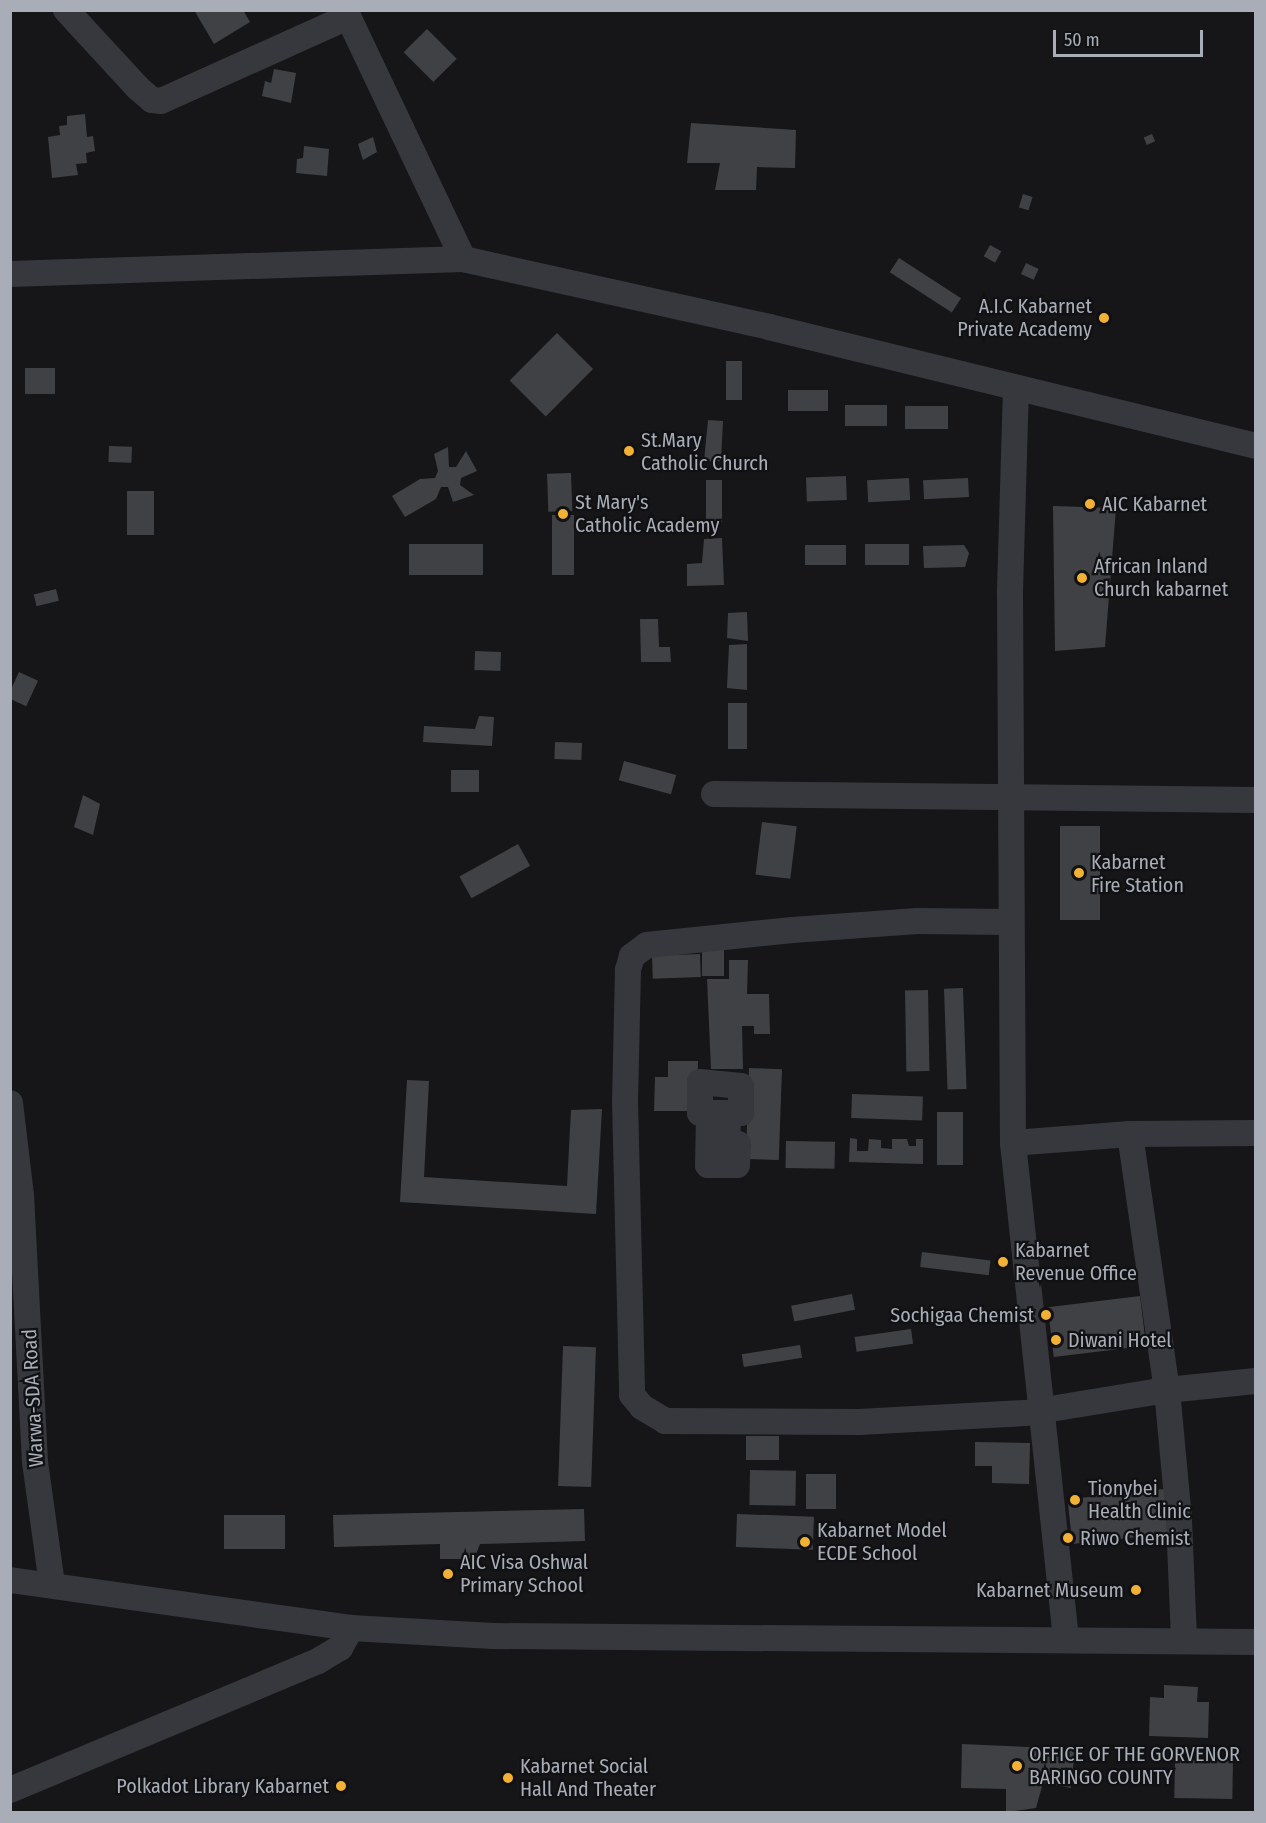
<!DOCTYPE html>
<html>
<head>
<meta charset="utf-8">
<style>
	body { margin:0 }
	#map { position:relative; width:1266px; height:1823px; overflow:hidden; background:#161618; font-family:"Fira Sans Condensed",sans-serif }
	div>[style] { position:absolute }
	.building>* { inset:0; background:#404145; transform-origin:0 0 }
	.minor>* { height:26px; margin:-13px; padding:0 13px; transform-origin:13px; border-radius:13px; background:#37383d }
	.dots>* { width:16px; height:16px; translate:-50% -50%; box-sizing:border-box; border:3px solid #111113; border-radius:50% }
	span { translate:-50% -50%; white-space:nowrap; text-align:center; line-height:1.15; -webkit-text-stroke:4.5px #111113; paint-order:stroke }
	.poi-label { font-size:20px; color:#a8adb8 }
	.right { translate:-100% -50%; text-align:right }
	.left { translate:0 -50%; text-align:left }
	.street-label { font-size:20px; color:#a8adb8 }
	.frame { position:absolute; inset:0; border:12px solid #a8adb8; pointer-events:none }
	.scale { position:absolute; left:1053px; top:30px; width:150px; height:27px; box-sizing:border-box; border:3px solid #a8adb8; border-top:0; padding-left:8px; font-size:18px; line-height:21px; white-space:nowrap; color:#a8adb8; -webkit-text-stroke:4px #111113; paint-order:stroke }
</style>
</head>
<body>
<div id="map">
	<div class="building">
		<div style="clip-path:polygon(194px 10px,243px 10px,250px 22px,214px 44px)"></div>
		<div style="left:427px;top:29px;width:42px;height:33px;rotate:45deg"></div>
		<div style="clip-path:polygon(274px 69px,296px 73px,291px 103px,262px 96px,265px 81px,271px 83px)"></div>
		<div style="clip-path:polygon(85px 114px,87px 137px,93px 136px,95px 151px,86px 153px,87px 163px,76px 164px,78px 175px,52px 178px,48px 137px,60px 135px,59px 126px,67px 125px,67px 116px)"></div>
		<div style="clip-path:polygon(691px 123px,796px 130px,795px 168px,757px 167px,756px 190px,715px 190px,720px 163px,687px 163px)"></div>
		<div style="left:1152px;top:134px;width:8px;height:9px;rotate:67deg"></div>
		<div style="clip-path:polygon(373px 137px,377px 152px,363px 160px,358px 144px)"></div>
		<div style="clip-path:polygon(304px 146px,329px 149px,327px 176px,296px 173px,297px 159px,303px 158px)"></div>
		<div style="left:1023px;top:194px;width:10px;height:14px;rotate:17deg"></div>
		<div style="left:990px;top:245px;width:13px;height:13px;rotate:29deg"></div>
		<div style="left:899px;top:258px;width:74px;height:17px;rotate:33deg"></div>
		<div style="left:1026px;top:263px;width:14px;height:12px;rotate:25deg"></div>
		<div style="left:557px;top:333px;width:51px;height:67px;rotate:45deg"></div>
		<div style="left:726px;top:361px;width:16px;height:39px"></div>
		<div style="left:55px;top:368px;width:26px;height:30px;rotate:90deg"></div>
		<div style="left:788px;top:390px;width:40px;height:21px"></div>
		<div style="left:845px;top:405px;width:42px;height:21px"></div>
		<div style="left:905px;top:406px;width:43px;height:23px"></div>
		<div style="clip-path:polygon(708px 420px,723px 421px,721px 461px,704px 461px)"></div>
		<div style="left:109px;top:446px;width:23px;height:16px;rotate:2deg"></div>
		<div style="clip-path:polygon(448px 447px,449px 467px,456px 467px,466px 451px,477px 471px,461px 478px,460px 485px,474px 495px,453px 502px,448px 487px,441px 487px,436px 499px,405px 517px,392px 496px,420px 479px,435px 478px,438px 471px,434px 454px)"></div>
		<div style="left:571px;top:473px;width:38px;height:24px;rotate:88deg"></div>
		<div style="left:846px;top:476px;width:24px;height:40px;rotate:88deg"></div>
		<div style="left:909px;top:478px;width:22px;height:42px;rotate:87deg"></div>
		<div style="left:968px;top:478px;width:19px;height:45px;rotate:87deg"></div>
		<div style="left:706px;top:480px;width:16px;height:42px"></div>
		<div style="left:127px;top:491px;width:27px;height:44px"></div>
		<div style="clip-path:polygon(1053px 506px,1116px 508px,1105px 647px,1055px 651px)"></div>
		<div style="left:552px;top:515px;width:22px;height:60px"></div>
		<div style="clip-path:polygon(722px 538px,724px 585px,687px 586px,687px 564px,702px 563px,704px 539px)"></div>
		<div style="left:483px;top:544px;width:31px;height:74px;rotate:90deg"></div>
		<div style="left:865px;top:544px;width:44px;height:21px"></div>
		<div style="left:805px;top:545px;width:41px;height:20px"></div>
		<div style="clip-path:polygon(964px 545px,969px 553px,965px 567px,924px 568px,923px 546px)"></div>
		<div style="left:56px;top:589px;width:12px;height:23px;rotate:76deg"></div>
		<div style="clip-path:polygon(747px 612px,748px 641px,727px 638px,728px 613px)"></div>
		<div style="clip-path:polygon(640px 619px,658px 619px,659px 647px,670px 647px,671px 662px,641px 662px)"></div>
		<div style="clip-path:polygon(747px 644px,747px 690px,727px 688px,729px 645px)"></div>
		<div style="left:475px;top:651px;width:26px;height:19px;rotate:2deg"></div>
		<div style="left:19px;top:672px;width:21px;height:28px;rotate:25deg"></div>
		<div style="left:728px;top:703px;width:19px;height:46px"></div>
		<div style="clip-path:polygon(479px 716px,494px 717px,492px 746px,423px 742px,424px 726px,475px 729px)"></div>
		<div style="left:555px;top:742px;width:27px;height:17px;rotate:2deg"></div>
		<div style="left:624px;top:761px;width:54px;height:20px;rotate:15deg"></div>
		<div style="left:451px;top:770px;width:28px;height:22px"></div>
		<div style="clip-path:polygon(83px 795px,100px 804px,93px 835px,74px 827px)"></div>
		<div style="left:762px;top:822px;width:35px;height:53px;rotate:7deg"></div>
		<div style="left:1060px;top:826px;width:40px;height:94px"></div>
		<div style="left:518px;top:844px;width:25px;height:67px;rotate:61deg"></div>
		<div style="left:702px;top:950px;width:22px;height:26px"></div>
		<div style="left:700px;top:954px;width:23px;height:48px;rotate:88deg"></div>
		<div style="clip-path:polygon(729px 960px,748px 960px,747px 994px,769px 994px,770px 1034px,754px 1034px,754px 1026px,742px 1026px,743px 1069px,711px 1069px,707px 979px,729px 979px)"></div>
		<div style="left:963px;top:988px;width:101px;height:19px;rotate:88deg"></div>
		<div style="left:928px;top:990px;width:81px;height:23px;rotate:89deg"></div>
		<div style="clip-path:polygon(668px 1061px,698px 1061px,697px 1111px,654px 1111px,655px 1077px,668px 1077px)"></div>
		<div style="left:749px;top:1068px;width:33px;height:91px;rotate:2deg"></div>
		<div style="clip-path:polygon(407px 1080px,429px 1081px,424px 1177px,567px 1186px,571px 1110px,602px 1109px,596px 1214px,400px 1202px)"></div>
		<div style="left:852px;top:1094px;width:71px;height:24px;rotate:2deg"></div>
		<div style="left:937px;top:1112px;width:26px;height:53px"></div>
		<div style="clip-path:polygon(850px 1138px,857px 1139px,857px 1151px,868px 1151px,869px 1139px,881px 1140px,881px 1148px,892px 1149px,892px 1139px,907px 1139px,909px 1146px,916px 1146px,916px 1139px,923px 1139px,923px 1164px,849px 1162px)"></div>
		<div style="left:786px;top:1141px;width:49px;height:27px;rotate:1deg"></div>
		<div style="left:922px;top:1252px;width:69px;height:15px;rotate:7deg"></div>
		<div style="left:852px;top:1294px;width:16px;height:62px;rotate:79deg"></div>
		<div style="left:1140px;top:1296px;width:50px;height:93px;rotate:83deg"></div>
		<div style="left:911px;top:1329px;width:15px;height:57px;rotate:82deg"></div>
		<div style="left:800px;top:1345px;width:13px;height:59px;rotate:81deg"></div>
		<div style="left:563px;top:1346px;width:33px;height:140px;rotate:2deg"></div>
		<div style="left:779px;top:1436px;width:24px;height:33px;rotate:90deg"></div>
		<div style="clip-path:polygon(975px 1442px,1030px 1443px,1029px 1484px,992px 1483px,992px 1466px,975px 1466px)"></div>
		<div style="left:750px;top:1470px;width:46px;height:35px;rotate:1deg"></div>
		<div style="left:806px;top:1474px;width:30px;height:35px"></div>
		<div style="left:1164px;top:1489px;width:45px;height:97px;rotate:84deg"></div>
		<div style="clip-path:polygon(584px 1509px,585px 1541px,480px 1544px,474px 1559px,440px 1559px,440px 1544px,334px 1547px,333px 1515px)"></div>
		<div style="left:737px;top:1514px;width:77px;height:33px;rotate:2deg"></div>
		<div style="left:285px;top:1515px;width:34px;height:61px;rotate:90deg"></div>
		<div style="clip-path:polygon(1164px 1685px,1198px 1687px,1197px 1702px,1209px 1702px,1208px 1738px,1149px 1736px,1150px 1697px,1164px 1698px)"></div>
		<div style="clip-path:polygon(962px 1744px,1075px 1749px,1071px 1788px,1043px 1783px,1036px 1808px,1006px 1812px,1006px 1789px,961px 1788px)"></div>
		<div style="left:1175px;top:1760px;width:58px;height:38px;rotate:1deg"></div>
	</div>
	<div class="minor">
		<div style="left:66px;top:10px;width:106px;rotate:47.3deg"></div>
		<div style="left:138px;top:88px;width:18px;rotate:41deg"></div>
		<div style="left:152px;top:100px;width:9px;rotate:6deg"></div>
		<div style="left:161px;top:101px;width:205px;rotate:-24.2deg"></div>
		<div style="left:345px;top:10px;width:276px;rotate:64.6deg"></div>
		<div style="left:10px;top:274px;width:453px;rotate:-1.9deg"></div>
		<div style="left:463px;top:259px;width:313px;rotate:12.5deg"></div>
		<div style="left:769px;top:327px;width:501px;rotate:13.73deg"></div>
		<div style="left:1016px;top:388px;width:206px;rotate:91.7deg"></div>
		<div style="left:1010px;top:594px;width:549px;rotate:89.69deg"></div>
		<div style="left:1013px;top:1143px;width:499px;rotate:83.9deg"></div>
		<div style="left:714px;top:794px;width:542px;rotate:0.63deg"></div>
		<div style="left:1009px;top:922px;width:92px;rotate:-179.4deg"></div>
		<div style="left:917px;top:921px;width:125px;rotate:175.9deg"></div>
		<div style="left:792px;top:930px;width:146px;rotate:174.1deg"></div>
		<div style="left:647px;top:945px;width:19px;rotate:144deg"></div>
		<div style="left:632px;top:956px;width:15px;rotate:106deg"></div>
		<div style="left:628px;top:970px;width:131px;rotate:91.3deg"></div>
		<div style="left:625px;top:1101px;width:294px;rotate:88.6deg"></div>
		<div style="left:632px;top:1395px;width:16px;rotate:50deg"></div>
		<div style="left:642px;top:1407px;width:27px;rotate:31deg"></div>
		<div style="left:665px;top:1421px;width:194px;rotate:0.3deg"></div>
		<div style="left:859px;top:1422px;width:167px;rotate:-3.1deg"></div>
		<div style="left:1026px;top:1413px;width:143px;rotate:-9.3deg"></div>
		<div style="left:1167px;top:1390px;width:89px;rotate:-5.8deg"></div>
		<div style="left:700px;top:1082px;width:41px;rotate:5.6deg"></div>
		<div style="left:741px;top:1086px;width:27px;rotate:90deg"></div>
		<div style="left:741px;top:1113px;width:41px;rotate:180deg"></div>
		<div style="left:700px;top:1113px;width:31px;rotate:-90deg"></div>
		<div style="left:10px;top:1103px;width:93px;rotate:83.2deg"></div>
		<div style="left:21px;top:1195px;width:267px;rotate:87deg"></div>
		<div style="left:35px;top:1462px;width:124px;rotate:82.1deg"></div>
		<div style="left:709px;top:1118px;width:19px"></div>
		<div style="left:728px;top:1118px;width:26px;rotate:92deg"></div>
		<div style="left:727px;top:1144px;width:11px"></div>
		<div style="left:738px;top:1144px;width:21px;rotate:93deg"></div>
		<div style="left:737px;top:1165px;width:29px;rotate:180deg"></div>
		<div style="left:708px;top:1165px;width:47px;rotate:-88.8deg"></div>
		<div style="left:1130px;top:1134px;width:259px;rotate:81.8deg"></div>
		<div style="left:1167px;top:1390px;width:131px;rotate:84.7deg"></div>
		<div style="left:1179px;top:1520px;width:120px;rotate:87.6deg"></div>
		<div style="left:1013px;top:1143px;width:117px;rotate:-4.4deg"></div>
		<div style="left:1130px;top:1134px;width:126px;rotate:-0.5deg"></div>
		<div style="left:10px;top:1580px;width:344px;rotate:8deg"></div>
		<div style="left:351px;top:1628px;width:142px;rotate:3.2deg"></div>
		<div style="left:493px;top:1636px;width:763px;rotate:0.45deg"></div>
		<div style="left:10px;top:1790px;width:334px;rotate:-22.7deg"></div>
		<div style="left:318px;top:1661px;width:26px;rotate:-31deg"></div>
		<div style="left:340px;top:1648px;width:23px;rotate:-61deg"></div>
	</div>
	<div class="dots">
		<div style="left:1104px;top:318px;background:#f2b134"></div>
		<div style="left:629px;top:451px;background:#f2b134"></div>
		<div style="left:1090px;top:504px;background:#f2b134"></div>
		<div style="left:563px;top:514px;background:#f2b134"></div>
		<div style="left:1082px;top:578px;background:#f2b134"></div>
		<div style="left:1079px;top:873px;background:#f2b134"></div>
		<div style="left:1003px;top:1262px;background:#f2b134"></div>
		<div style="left:1046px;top:1315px;background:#f2b134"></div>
		<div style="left:1056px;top:1340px;background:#f2b134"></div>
		<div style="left:1075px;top:1500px;background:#f2b134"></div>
		<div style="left:1068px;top:1538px;background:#f2b134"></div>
		<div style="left:805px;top:1542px;background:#f2b134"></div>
		<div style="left:448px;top:1574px;background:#f2b134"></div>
		<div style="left:1136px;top:1590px;background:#f2b134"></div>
		<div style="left:1017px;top:1766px;background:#f2b134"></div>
		<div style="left:508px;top:1778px;background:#f2b134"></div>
		<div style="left:341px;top:1786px;background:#f2b134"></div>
	</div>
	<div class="poi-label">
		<span class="right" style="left:1092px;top:318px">A.I.C Kabarnet<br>Private Academy</span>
		<span class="left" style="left:641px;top:452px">St.Mary<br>Catholic Church</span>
		<span class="left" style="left:575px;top:514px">St Mary's<br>Catholic Academy</span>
		<span class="left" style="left:1102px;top:504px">AIC Kabarnet</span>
		<span class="left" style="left:1094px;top:578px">African Inland<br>Church kabarnet</span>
		<span class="left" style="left:1091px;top:874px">Kabarnet<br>Fire Station</span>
		<span class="left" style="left:1015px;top:1262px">Kabarnet<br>Revenue Office</span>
		<span class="right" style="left:1034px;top:1315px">Sochigaa Chemist</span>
		<span class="left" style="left:1068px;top:1340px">Diwani Hotel</span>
		<span class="left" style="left:1088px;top:1500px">Tionybei<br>Health Clinic</span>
		<span class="left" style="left:817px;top:1542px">Kabarnet Model<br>ECDE School</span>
		<span class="left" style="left:1080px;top:1538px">Riwo Chemist</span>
		<span class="left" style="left:460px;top:1574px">AIC Visa Oshwal<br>Primary School</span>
		<span class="right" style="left:1124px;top:1590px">Kabarnet Museum</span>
		<span class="left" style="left:1029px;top:1766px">OFFICE OF THE GORVENOR<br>BARINGO COUNTY</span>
		<span class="left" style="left:520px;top:1778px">Kabarnet Social<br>Hall And Theater</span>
		<span class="right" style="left:329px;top:1786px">Polkadot Library Kabarnet</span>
	</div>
	<div class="street-label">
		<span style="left:33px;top:1398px;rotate:-93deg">Warwa-SDA Road</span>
	</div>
	<div class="frame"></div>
	<div class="scale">50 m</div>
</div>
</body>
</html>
